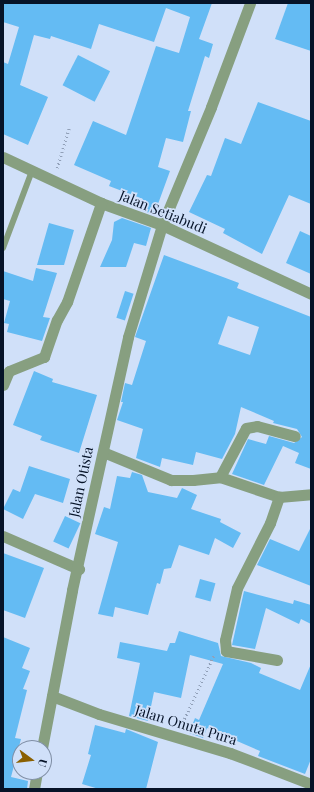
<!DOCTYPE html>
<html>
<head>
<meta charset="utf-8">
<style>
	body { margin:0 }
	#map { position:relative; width:314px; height:792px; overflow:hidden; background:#d0e0f9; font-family:"Playfair Display",serif }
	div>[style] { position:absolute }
	.building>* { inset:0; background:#64bbf3; transform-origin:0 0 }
	.path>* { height:2.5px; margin-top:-1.25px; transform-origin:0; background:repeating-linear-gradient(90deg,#91a0b8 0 1px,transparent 0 4px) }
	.service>* { height:6px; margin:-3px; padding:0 3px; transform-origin:3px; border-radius:3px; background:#879f80 }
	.minor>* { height:11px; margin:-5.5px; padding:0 5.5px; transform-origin:5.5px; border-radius:5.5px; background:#879f80 }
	span { translate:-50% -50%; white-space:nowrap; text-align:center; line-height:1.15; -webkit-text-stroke:3.5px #d0e0f9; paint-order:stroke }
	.street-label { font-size:14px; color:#061328 }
	.frame { position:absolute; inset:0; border:4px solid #061328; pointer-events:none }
	.north { position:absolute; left:12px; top:740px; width:40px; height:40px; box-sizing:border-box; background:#d0e0f9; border:1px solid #7f8ea5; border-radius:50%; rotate:105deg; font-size:11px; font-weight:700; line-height:16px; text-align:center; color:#061328 }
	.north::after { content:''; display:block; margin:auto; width:14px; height:18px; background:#8a6001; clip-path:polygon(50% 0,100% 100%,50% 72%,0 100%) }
</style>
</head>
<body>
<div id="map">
	<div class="building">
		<div style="clip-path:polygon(3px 3px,212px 3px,199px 39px,213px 44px,209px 58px,205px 56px,188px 111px,191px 111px,183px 142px,166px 138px,158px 167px,170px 171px,154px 215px,139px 209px,143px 199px,109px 186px,111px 181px,74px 165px,93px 121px,126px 135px,156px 46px,179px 53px,190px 17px,166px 8px,154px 42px,99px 24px,91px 49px,51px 36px,50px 39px,34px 35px,20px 85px,48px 97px,28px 145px,3px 134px,3px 62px,8px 64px,19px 27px,3px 22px)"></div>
		<div style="clip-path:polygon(288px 3px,311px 3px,311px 51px,275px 39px)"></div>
		<div style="left:78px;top:55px;width:36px;height:34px;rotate:27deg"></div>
		<div style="clip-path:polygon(258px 102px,311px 121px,311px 204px,289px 195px,262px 254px,223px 233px,225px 229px,189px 212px,207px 175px,211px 176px,225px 138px,241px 144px)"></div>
		<div style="clip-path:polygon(122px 218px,151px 228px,146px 246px,134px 243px,126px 267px,100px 267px,112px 240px,114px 222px)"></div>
		<div style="clip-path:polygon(49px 223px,74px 230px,64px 265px,37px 265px)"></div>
		<div style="clip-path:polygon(300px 231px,311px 236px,311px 274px,286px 263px)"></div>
		<div style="clip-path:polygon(evenodd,164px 255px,239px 283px,237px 288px,311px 317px,311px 469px,295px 463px,299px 453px,283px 446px,264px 485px,232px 474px,248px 439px,266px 444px,269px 436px,294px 443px,302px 437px,297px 429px,273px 423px,274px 421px,241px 407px,235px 434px,222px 459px,196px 452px,193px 465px,162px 458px,160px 467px,136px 458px,143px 429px,117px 420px,123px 402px,121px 402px,125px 383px,132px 385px,146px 341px,135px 337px,164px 255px,228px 316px,259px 327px,250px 355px,218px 344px,228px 316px)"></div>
		<div style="clip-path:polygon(36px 268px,57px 273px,43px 317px,50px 318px,42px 341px,7px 332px,9px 324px,4px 323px,10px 301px,3px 299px,3px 271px,33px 281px)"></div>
		<div style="left:125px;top:291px;width:9px;height:28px;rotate:18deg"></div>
		<div style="clip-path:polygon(34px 371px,53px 379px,52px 382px,97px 395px,79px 453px,40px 440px,42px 436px,13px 425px)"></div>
		<div style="clip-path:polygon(29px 466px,70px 479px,63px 503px,35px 494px,23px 519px,3px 509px,13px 489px,20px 492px)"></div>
		<div style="clip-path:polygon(132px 472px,142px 475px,148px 492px,177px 498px,182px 488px,197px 495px,191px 509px,221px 519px,220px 522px,241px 533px,233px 548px,215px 538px,209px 555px,179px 545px,171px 568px,164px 569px,160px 584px,157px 583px,148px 615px,115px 607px,113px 617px,98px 614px,118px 542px,95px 534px,104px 507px,110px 509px,117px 476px,130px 478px)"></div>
		<div style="left:65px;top:516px;width:17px;height:28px;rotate:25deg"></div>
		<div style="clip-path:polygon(311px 527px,311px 586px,257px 565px,270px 539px,299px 551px)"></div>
		<div style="clip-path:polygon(3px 553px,44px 568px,25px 618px,3px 610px)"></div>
		<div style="left:200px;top:579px;width:16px;height:19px;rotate:15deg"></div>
		<div style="clip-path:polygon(244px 591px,293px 604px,294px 600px,311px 605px,311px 624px,301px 619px,299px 624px,266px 608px,255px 649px,232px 645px)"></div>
		<div style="clip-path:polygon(179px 631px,218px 643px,221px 656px,251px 663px,261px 668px,259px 673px,300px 690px,311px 664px,311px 759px,305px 774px,258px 756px,260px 751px,207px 728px,203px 738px,189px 733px,195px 718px,199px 720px,223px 664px,190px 655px,181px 698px,154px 692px,148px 721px,129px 716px,140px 663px,117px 658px,120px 642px,167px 651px,170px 643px,175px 643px)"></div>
		<div style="clip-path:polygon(3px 637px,30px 648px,22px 668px,30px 671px,23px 689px,27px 690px,15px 738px,21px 739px,11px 777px,28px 781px,27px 789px,3px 789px)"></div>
		<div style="clip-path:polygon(95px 725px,125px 733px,126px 729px,158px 742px,146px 789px,99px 789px,82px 784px,91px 755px,88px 754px)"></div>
	</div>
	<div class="path">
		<div style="left:57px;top:168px;width:42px;rotate:-73.3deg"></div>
		<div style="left:181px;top:726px;width:78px;rotate:-65.1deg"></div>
	</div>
	<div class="service">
		<div style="left:3px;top:248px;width:82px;rotate:-69.4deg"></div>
	</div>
	<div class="minor">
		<div style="left:3px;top:157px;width:108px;rotate:25.1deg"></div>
		<div style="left:101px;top:203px;width:65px;rotate:19.8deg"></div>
		<div style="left:162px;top:225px;width:164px;rotate:24.8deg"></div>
		<div style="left:3px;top:385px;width:15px;rotate:-67deg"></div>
		<div style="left:9px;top:371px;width:38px;rotate:-22deg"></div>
		<div style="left:44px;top:357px;width:39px;rotate:-71deg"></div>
		<div style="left:57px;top:320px;width:21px;rotate:-61deg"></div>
		<div style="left:67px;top:302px;width:105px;rotate:-71deg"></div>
		<div style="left:103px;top:452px;width:74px;rotate:22.4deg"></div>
		<div style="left:171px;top:480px;width:22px"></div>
		<div style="left:193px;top:480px;width:27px;rotate:-6deg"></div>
		<div style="left:220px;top:477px;width:55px;rotate:-62deg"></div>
		<div style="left:246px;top:428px;width:11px;rotate:-10deg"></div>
		<div style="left:257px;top:426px;width:39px;rotate:15deg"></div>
		<div style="left:220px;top:477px;width:62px;rotate:18.7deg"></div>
		<div style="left:279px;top:497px;width:32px;rotate:-5deg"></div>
		<div style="left:3px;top:536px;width:83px;rotate:23.5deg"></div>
		<div style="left:277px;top:660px;width:52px;rotate:-170deg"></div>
		<div style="left:226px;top:651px;width:11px;rotate:-95deg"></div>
		<div style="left:225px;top:640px;width:53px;rotate:-77deg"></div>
		<div style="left:237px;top:588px;width:73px;rotate:-63.1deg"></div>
		<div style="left:270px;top:523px;width:28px;rotate:-71deg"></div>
		<div style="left:52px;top:696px;width:50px;rotate:21deg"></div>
		<div style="left:99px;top:714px;width:137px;rotate:16.6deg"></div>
		<div style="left:230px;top:753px;width:87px;rotate:20.9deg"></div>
		<div style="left:42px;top:748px;width:161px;rotate:-79.2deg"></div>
		<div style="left:72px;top:590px;width:259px;rotate:-77.5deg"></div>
		<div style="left:128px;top:337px;width:117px;rotate:-73.1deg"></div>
		<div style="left:162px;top:225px;width:128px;rotate:-67.4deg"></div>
		<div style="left:211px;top:107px;width:111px;rotate:-69.4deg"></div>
		<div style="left:34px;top:789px;width:17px;rotate:-80deg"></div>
	</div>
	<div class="street-label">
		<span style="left:163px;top:212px;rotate:22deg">Jalan Setiabudi</span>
		<span style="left:81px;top:482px;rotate:-78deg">Jalan Otista</span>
		<span style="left:186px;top:725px;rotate:17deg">Jalan Onuta Pura</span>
	</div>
	<div class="frame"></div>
	<div class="north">U</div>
</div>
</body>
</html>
